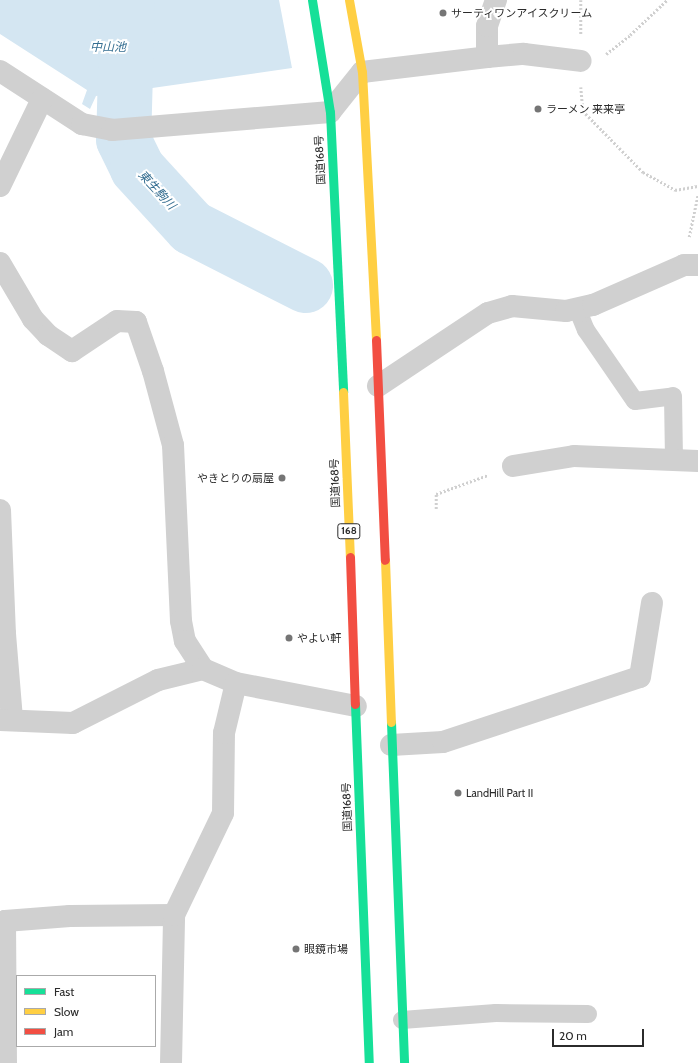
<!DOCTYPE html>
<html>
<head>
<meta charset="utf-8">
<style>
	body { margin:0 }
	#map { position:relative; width:698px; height:1063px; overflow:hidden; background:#fff; font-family:Cabin,"Noto Sans JP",sans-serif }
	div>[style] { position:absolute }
	.water>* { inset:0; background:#d4e6f2 }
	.river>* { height:55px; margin:-27.5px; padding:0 27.5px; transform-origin:27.5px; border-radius:27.5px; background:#d4e6f2 }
	.path>* { height:2.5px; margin-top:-1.25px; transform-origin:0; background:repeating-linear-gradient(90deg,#d0d0d0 0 2px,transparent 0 4px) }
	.lane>* { height:18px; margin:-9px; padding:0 9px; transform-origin:9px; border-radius:9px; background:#d0d0d0 }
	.street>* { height:22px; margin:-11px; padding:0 11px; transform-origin:11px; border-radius:11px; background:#d0d0d0 }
	.fast>* { height:9px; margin:-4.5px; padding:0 4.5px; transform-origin:4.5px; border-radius:4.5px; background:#16e098 }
	.slow>* { height:9px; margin:-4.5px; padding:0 4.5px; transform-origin:4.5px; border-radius:4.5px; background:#ffcf43 }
	.jam>* { height:9px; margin:-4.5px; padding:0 4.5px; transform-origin:4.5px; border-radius:4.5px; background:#f24e42 }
	.dots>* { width:11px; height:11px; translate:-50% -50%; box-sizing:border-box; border:2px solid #fff; border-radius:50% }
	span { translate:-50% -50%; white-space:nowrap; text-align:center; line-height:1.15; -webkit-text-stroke:4px #fff; paint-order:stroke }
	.shield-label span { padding:1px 3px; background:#fff; border:1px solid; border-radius:3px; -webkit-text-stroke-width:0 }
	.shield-label { font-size:10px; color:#2b2b2b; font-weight:700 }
	.poi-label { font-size:11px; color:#2b2b2b }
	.left { translate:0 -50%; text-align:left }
	.right { translate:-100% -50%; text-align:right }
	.street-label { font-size:11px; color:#2b2b2b }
	.water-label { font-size:12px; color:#356e91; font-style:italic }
	.legend { position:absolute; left:16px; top:975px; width:140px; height:72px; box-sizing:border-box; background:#fff; border:1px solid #aaa; margin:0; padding:5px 7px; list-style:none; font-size:12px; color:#2b2b2b }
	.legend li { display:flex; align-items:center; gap:8px; height:20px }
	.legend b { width:20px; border:1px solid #aaa }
	.scale { position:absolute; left:552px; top:1029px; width:92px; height:18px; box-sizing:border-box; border:2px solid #2b2b2b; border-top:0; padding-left:5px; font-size:12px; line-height:14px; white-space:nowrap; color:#2b2b2b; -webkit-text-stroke:3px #fff; paint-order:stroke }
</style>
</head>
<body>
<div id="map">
	<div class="water">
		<div style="clip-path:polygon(0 0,279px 0,292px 68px,96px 96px,90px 109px,82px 104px,87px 90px,0 34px)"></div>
	</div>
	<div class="river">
		<div style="left:127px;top:0;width:139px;rotate:91.6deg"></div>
		<div style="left:123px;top:139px;width:32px;rotate:64deg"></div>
		<div style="left:137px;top:168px;width:80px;rotate:47.5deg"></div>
		<div style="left:191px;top:227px;width:128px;rotate:27deg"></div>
	</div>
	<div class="path">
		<div style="left:581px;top:0;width:34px;rotate:90deg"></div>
		<div style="left:606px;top:54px;width:31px;rotate:-38deg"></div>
		<div style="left:630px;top:35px;width:51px;rotate:-43.4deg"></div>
		<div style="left:581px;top:87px;width:24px;rotate:85deg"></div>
		<div style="left:583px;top:111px;width:86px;rotate:45.5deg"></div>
		<div style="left:643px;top:172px;width:37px;rotate:29deg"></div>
		<div style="left:675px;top:190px;width:23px;rotate:-10deg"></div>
		<div style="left:689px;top:237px;width:44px;rotate:-78.2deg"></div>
		<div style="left:436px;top:509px;width:15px;rotate:-90deg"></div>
		<div style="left:436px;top:494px;width:55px;rotate:-20.1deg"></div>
	</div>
	<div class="lane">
		<div style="left:577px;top:308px;width:24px;rotate:68deg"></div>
		<div style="left:586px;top:330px;width:86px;rotate:55.4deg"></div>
		<div style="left:635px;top:401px;width:38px;rotate:-7deg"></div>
		<div style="left:673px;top:396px;width:65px;rotate:89.1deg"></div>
		<div style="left:402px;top:1020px;width:94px;rotate:-4.3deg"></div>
		<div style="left:496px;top:1013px;width:92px;rotate:0.6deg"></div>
	</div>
	<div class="street">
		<div style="left:487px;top:57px;width:37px;rotate:-5deg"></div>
		<div style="left:524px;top:54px;width:57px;rotate:7deg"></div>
		<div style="left:0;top:71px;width:98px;rotate:32.9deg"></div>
		<div style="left:82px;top:124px;width:31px;rotate:11deg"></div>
		<div style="left:112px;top:130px;width:219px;rotate:-4.7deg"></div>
		<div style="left:330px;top:112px;width:51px;rotate:-51.3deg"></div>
		<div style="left:362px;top:72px;width:126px;rotate:-6.8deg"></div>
		<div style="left:487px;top:57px;width:31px;rotate:-90deg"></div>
		<div style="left:487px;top:26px;width:28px;rotate:-71deg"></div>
		<div style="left:0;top:186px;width:97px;rotate:-64.2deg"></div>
		<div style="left:0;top:263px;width:65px;rotate:59.5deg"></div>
		<div style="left:33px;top:319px;width:22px;rotate:47deg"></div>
		<div style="left:48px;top:335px;width:29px;rotate:34deg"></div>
		<div style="left:72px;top:351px;width:54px;rotate:-33.7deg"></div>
		<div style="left:117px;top:321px;width:19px;rotate:3deg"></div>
		<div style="left:136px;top:322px;width:52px;rotate:70.9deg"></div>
		<div style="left:153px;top:371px;width:77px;rotate:74.9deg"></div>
		<div style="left:173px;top:445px;width:176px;rotate:87.4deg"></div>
		<div style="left:181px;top:621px;width:20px;rotate:79deg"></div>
		<div style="left:185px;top:641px;width:33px;rotate:57deg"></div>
		<div style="left:378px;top:386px;width:132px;rotate:-33.6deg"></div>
		<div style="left:488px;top:313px;width:25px;rotate:-16deg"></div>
		<div style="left:512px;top:306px;width:54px;rotate:5.3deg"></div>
		<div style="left:566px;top:311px;width:28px;rotate:-13deg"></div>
		<div style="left:593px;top:305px;width:99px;rotate:-23.7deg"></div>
		<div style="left:684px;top:265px;width:14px"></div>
		<div style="left:513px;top:466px;width:62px;rotate:-9.3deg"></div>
		<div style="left:574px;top:456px;width:124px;rotate:2.3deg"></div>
		<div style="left:0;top:510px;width:124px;rotate:87.7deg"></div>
		<div style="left:5px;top:634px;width:86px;rotate:85.3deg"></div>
		<div style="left:0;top:720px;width:73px;rotate:2.4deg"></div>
		<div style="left:73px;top:723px;width:95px;rotate:-26.8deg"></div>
		<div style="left:158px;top:680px;width:46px;rotate:-13.7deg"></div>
		<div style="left:203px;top:669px;width:36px;rotate:23deg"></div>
		<div style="left:236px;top:683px;width:122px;rotate:10.9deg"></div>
		<div style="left:391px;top:745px;width:52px;rotate:-3.3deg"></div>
		<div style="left:443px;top:742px;width:207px;rotate:-18.3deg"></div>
		<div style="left:640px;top:677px;width:75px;rotate:-80.8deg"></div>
		<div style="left:6px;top:1063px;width:142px;rotate:-90.4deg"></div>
		<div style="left:5px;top:921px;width:65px;rotate:-4.4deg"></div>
		<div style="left:70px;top:916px;width:104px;rotate:-0.6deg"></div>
		<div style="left:171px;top:1063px;width:148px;rotate:-88.8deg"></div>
		<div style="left:174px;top:915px;width:113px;rotate:-64.3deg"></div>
		<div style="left:223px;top:813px;width:80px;rotate:-89.3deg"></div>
		<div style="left:224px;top:733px;width:51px;rotate:-76.5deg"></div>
	</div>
	<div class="fast">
		<div style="left:312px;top:0;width:113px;rotate:80.9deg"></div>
		<div style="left:330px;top:112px;width:280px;rotate:87.3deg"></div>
		<div style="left:355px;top:704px;width:359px;rotate:87.8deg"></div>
		<div style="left:391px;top:722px;width:341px;rotate:87.8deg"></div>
	</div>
	<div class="slow">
		<div style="left:349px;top:0;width:73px;rotate:79.8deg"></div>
		<div style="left:362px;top:72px;width:268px;rotate:87deg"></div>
		<div style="left:343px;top:392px;width:165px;rotate:87.6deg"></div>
		<div style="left:385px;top:560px;width:162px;rotate:87.9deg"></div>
	</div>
	<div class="jam">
		<div style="left:376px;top:340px;width:220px;rotate:87.7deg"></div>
		<div style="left:350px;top:557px;width:147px;rotate:88.1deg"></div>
	</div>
	<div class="dots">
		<div style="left:443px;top:13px;background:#757575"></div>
		<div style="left:538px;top:109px;background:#757575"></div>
		<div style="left:282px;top:478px;background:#757575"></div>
		<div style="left:289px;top:638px;background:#757575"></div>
		<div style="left:458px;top:793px;background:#757575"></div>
		<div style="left:296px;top:949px;background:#757575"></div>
	</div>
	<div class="shield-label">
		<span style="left:349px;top:531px">168</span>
	</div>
	<div class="poi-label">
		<span class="left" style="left:451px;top:13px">サーティワンアイスクリーム</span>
		<span class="left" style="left:546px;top:109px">ラーメン 来来亭</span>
		<span class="right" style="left:274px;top:478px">やきとりの扇屋</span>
		<span class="left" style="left:297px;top:638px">やよい軒</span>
		<span class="left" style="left:466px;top:793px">LandHill Part II</span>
		<span class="left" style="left:304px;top:949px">眼鏡市場</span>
	</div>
	<div class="street-label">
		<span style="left:320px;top:160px;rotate:-93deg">国道168号</span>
		<span style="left:335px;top:483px;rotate:-92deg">国道168号</span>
		<span style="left:347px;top:807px;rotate:-92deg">国道168号</span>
	</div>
	<div class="water-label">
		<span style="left:108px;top:47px">中山池</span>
		<span style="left:157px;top:190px;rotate:47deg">東生駒川</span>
	</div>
	<ul class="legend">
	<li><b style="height:5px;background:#16e098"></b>Fast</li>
	<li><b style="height:5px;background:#ffcf43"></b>Slow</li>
	<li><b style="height:5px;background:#f24e42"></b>Jam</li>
	</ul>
	<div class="scale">20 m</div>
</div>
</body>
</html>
